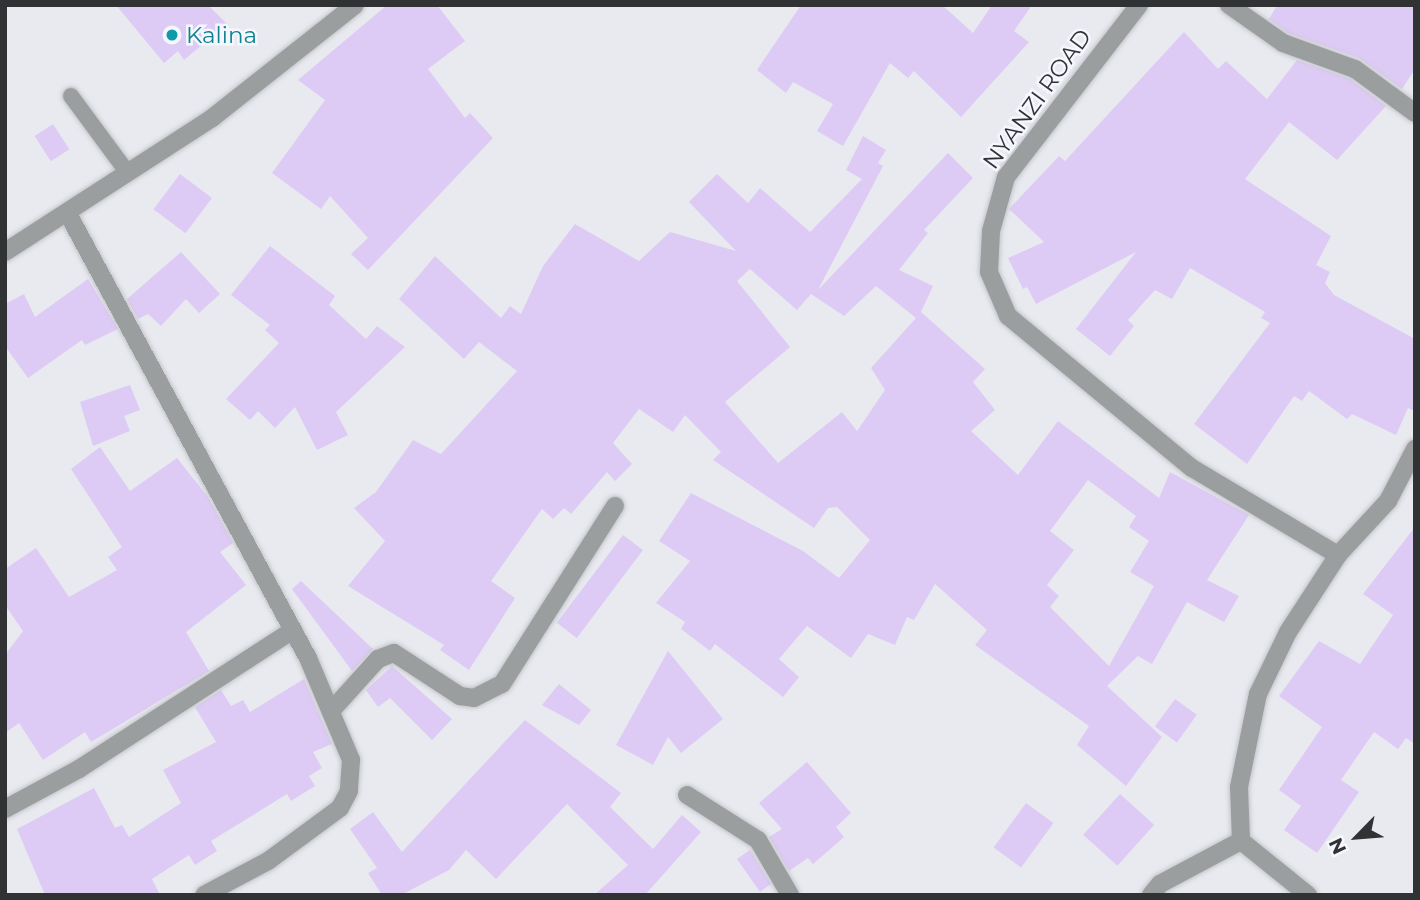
<!DOCTYPE html>
<html>
<head>
<meta charset="utf-8">
<style>
	body { margin:0 }
	#map { position:relative; width:1420px; height:900px; overflow:hidden; background:#e9eaf0; font-family:Montserrat,sans-serif }
	div>[style] { position:absolute }
	.building>* { inset:0; background:#ddcbf5; transform-origin:0 0 }
	.roads { filter:drop-shadow(0 0 2px #c4c5ca) drop-shadow(0 0 2px #c4c5ca) }
	.service>* { height:16px; margin:-8px; padding:0 8px; transform-origin:8px; border-radius:8px; background:#9b9e9e }
	.minor>* { height:18px; margin:-9px; padding:0 9px; transform-origin:9px; border-radius:9px; background:#9b9e9e }
	.tertiary>* { height:18px; margin:-9px; padding:0 9px; transform-origin:9px; border-radius:9px; background:#9b9e9e }
	.dots>* { width:19px; height:19px; translate:-50% -50%; box-sizing:border-box; border:4px solid #f6f7fe; border-radius:50% }
	span { translate:-50% -50%; white-space:nowrap; text-align:center; line-height:1.15; -webkit-text-stroke:5px #f6f7fe; paint-order:stroke }
	.culture-label { font-size:23px; color:#0d838f }
	.left { translate:0 -50%; text-align:left }
	.street-label { font-size:23px; color:#313234 }
	.frame { position:absolute; inset:0; border:7px solid #313234; pointer-events:none }
	.north { position:absolute; left:1322px; top:802px; width:70px; height:70px; -webkit-text-stroke:5px #f6f7fe; paint-order:stroke; rotate:245deg; font-size:19px; font-weight:700; line-height:28px; text-align:center; color:#313234 }
	.north::after { content:''; display:block; margin:auto; width:24px; height:32px; background:#313234; clip-path:polygon(50% 0,100% 100%,50% 72%,0 100%) }
</style>
</head>
<body>
<div id="map">
	<div class="building">
		<div style="clip-path:polygon(116px 5px,208px 5px,227px 24px,184px 60px,178px 51px,164px 63px)"></div>
		<div style="clip-path:polygon(387px 5px,437px 5px,465px 41px,428px 69px,465px 118px,470px 113px,493px 138px,368px 270px,351px 254px,368px 238px,330px 196px,321px 209px,272px 173px,325px 100px,298px 80px)"></div>
		<div style="clip-path:polygon(801px 5px,942px 5px,973px 33px,992px 5px,1032px 5px,1014px 31px,1029px 42px,961px 117px,914px 71px,908px 78px,890px 63px,843px 146px,817px 131px,833px 104px,793px 82px,786px 93px,757px 70px)"></div>
		<div style="clip-path:polygon(1277px 5px,1415px 5px,1415px 69px,1402px 89px,1359px 58px,1288px 33px,1269px 19px)"></div>
		<div style="clip-path:polygon(1184px 32px,1218px 69px,1226px 61px,1267px 99px,1297px 60px,1350px 79px,1386px 106px,1337px 160px,1289px 122px,1245px 179px,1331px 236px,1316px 265px,1330px 272px,1325px 283px,1334px 295px,1415px 339px,1415px 411px,1408px 408px,1396px 435px,1352px 414px,1347px 419px,1309px 391px,1302px 401px,1294px 396px,1247px 464px,1194px 424px,1270px 323px,1261px 318px,1265px 312px,1190px 268px,1172px 299px,1155px 290px,1128px 320px,1134px 326px,1110px 356px,1076px 329px,1136px 252px,1036px 304px,1027px 287px,1023px 289px,1008px 258px,1044px 242px,1009px 209px,1059px 156px,1065px 161px)"></div>
		<div style="left:53px;top:124px;width:30px;height:22px;rotate:57deg"></div>
		<div style="clip-path:polygon(evenodd,863px 136px,886px 150px,878px 163px,883px 166px,818px 290px,948px 153px,973px 178px,924px 230px,928px 233px,899px 270px,933px 286px,921px 312px,985px 369px,973px 382px,995px 410px,971px 431px,1018px 475px,1058px 421px,1159px 498px,1170px 472px,1249px 515px,1207px 580px,1239px 596px,1224px 622px,1187px 602px,1152px 664px,1138px 656px,1107px 686px,1162px 737px,1126px 786px,1077px 745px,1089px 726px,975px 645px,987px 630px,935px 584px,914px 620px,907px 617px,895px 645px,868px 634px,851px 658px,807px 626px,779px 659px,799px 677px,783px 697px,715px 644px,710px 651px,681px 629px,685px 622px,656px 603px,690px 561px,659px 541px,691px 493px,803px 551px,839px 578px,870px 540px,837px 507px,828px 508px,814px 528px,713px 460px,721px 452px,685px 415px,673px 432px,639px 409px,613px 443px,632px 464px,615px 481px,607px 472px,571px 514px,564px 508px,553px 519px,542px 509px,491px 581px,515px 598px,469px 670px,440px 650px,444px 645px,348px 586px,385px 541px,354px 508px,376px 492px,413px 440px,441px 454px,517px 371px,479px 342px,464px 359px,399px 299px,435px 256px,501px 318px,510px 306px,521px 314px,543px 266px,575px 224px,639px 261px,670px 232px,736px 251px,689px 202px,717px 174px,748px 203px,760px 188px,810px 232px,862px 179px,846px 170px,863px 136px,750px 269px,797px 310px,811px 294px,844px 316px,876px 286px,916px 318px,871px 368px,885px 390px,857px 431px,842px 412px,778px 463px,725px 402px,790px 347px,737px 281px,750px 269px,863px 136px,1088px 480px,1136px 516px,1129px 527px,1149px 541px,1130px 572px,1154px 586px,1109px 666px,1050px 607px,1059px 596px,1047px 585px,1074px 550px,1050px 531px,1088px 480px)"></div>
		<div style="left:180px;top:174px;width:40px;height:44px;rotate:37deg"></div>
		<div style="clip-path:polygon(270px 246px,335px 296px,329px 305px,366px 339px,377px 326px,405px 347px,336px 412px,348px 435px,317px 450px,295px 407px,275px 428px,258px 411px,250px 420px,226px 399px,279px 343px,265px 330px,270px 325px,231px 295px)"></div>
		<div style="clip-path:polygon(181px 252px,220px 294px,199px 313px,186px 299px,161px 326px,148px 314px,138px 319px,127px 299px)"></div>
		<div style="clip-path:polygon(88px 279px,118px 329px,85px 345px,82px 340px,28px 378px,5px 346px,5px 304px,24px 294px,35px 317px)"></div>
		<div style="clip-path:polygon(130px 385px,140px 410px,124px 416px,130px 431px,93px 446px,80px 402px)"></div>
		<div style="clip-path:polygon(100px 447px,130px 491px,177px 458px,208px 497px,233px 543px,220px 552px,246px 585px,186px 632px,209px 671px,91px 742px,85px 732px,43px 760px,19px 723px,5px 733px,5px 655px,23px 631px,5px 605px,5px 569px,36px 548px,69px 597px,117px 570px,108px 557px,122px 547px,71px 469px)"></div>
		<div style="clip-path:polygon(1415px 527px,1415px 744px,1406px 738px,1398px 749px,1374px 732px,1341px 780px,1359px 792px,1317px 853px,1284px 830px,1301px 806px,1279px 790px,1322px 727px,1279px 696px,1319px 641px,1360px 664px,1393px 615px,1363px 594px)"></div>
		<div style="left:623px;top:535px;width:25px;height:110px;rotate:37deg"></div>
		<div style="clip-path:polygon(301px 581px,373px 649px,352px 671px,292px 589px)"></div>
		<div style="clip-path:polygon(668px 651px,723px 719px,681px 753px,668px 737px,653px 765px,616px 745px)"></div>
		<div style="clip-path:polygon(392px 666px,452px 719px,432px 740px,390px 698px,378px 707px,366px 690px)"></div>
		<div style="clip-path:polygon(304px 679px,332px 744px,313px 752px,322px 768px,309px 776px,315px 786px,291px 801px,287px 794px,211px 841px,217px 851px,195px 865px,189px 855px,152px 879px,160px 895px,45px 895px,17px 829px,94px 788px,115px 828px,122px 825px,129px 837px,181px 803px,163px 770px,216px 742px,195px 707px,221px 690px,231px 706px,243px 700px,250px 712px)"></div>
		<div style="clip-path:polygon(559px 684px,591px 710px,579px 725px,542px 705px)"></div>
		<div style="left:1175px;top:699px;width:27px;height:34px;rotate:36deg"></div>
		<div style="clip-path:polygon(525px 720px,621px 793px,610px 807px,653px 849px,682px 815px,701px 832px,645px 895px,594px 895px,628px 865px,567px 804px,496px 879px,466px 850px,449px 870px,401px 895px,382px 895px,368px 873px,377px 868px,350px 829px,373px 812px,402px 852px)"></div>
		<div style="clip-path:polygon(807px 762px,851px 813px,836px 827px,844px 837px,813px 864px,808px 858px,789px 871px,769px 837px,782px 829px,759px 803px)"></div>
		<div style="left:1120px;top:794px;width:46px;height:55px;rotate:42deg"></div>
		<div style="left:1026px;top:803px;width:34px;height:55px;rotate:36deg"></div>
		<div style="clip-path:polygon(750px 850px,771px 884px,760px 892px,737px 859px)"></div>
	</div>
	<div class="roads">
		<div class="service">
			<div style="left:71px;top:96px;width:94px;rotate:53.6deg"></div>
		</div>
		<div class="minor">
			<div style="left:1139px;top:5px;width:217px;rotate:127.7deg"></div>
			<div style="left:1006px;top:177px;width:56px;rotate:105.5deg"></div>
			<div style="left:991px;top:231px;width:41px;rotate:92.8deg"></div>
			<div style="left:989px;top:272px;width:48px;rotate:66.6deg"></div>
			<div style="left:1008px;top:316px;width:239px;rotate:39.6deg"></div>
			<div style="left:1192px;top:468px;width:170px;rotate:30.8deg"></div>
			<div style="left:1229px;top:5px;width:66px;rotate:35.1deg"></div>
			<div style="left:1283px;top:43px;width:77px;rotate:19.9deg"></div>
			<div style="left:1355px;top:69px;width:74px;rotate:36.3deg"></div>
			<div style="left:67px;top:212px;width:507px;rotate:61.62deg"></div>
			<div style="left:308px;top:658px;width:111px;rotate:67.1deg"></div>
			<div style="left:351px;top:760px;width:31px;rotate:94deg"></div>
			<div style="left:349px;top:791px;width:19px;rotate:118deg"></div>
			<div style="left:340px;top:808px;width:89px;rotate:143.6deg"></div>
			<div style="left:268px;top:861px;width:72px;rotate:152deg"></div>
			<div style="left:332px;top:710px;width:69px;rotate:-48deg"></div>
			<div style="left:378px;top:659px;width:17px;rotate:-21deg"></div>
			<div style="left:394px;top:653px;width:79px;rotate:33.1deg"></div>
			<div style="left:460px;top:696px;width:14px;rotate:8deg"></div>
			<div style="left:474px;top:698px;width:31px;rotate:-27deg"></div>
			<div style="left:502px;top:684px;width:211px;rotate:-57.6deg"></div>
			<div style="left:687px;top:795px;width:84px;rotate:32.4deg"></div>
			<div style="left:758px;top:840px;width:64px;rotate:59.8deg"></div>
			<div style="left:5px;top:809px;width:84px;rotate:-28.4deg"></div>
			<div style="left:79px;top:769px;width:255px;rotate:-33deg"></div>
			<div style="left:1151px;top:895px;width:14px;rotate:-51deg"></div>
			<div style="left:1160px;top:884px;width:92px;rotate:-28deg"></div>
			<div style="left:1308px;top:895px;width:86px;rotate:-141.1deg"></div>
			<div style="left:1241px;top:841px;width:54px;rotate:-92.1deg"></div>
			<div style="left:1239px;top:787px;width:95px;rotate:-78.5deg"></div>
			<div style="left:1258px;top:694px;width:69px;rotate:-64.2deg"></div>
			<div style="left:1288px;top:632px;width:92px;rotate:-57deg"></div>
			<div style="left:1338px;top:555px;width:74px;rotate:-47.2deg"></div>
			<div style="left:1388px;top:501px;width:59px;rotate:-62.6deg"></div>
		</div>
		<div class="tertiary">
			<div style="left:5px;top:252px;width:247px;rotate:-32.9deg"></div>
			<div style="left:212px;top:118px;width:182px;rotate:-38.3deg"></div>
		</div>
	</div>
	<div class="dots">
		<div style="left:172px;top:35px;background:#0f9aa8"></div>
	</div>
	<div class="culture-label">
		<span class="left" style="left:186px;top:35px">Kalina</span>
	</div>
	<div class="street-label">
		<span style="left:1037px;top:99px;rotate:-54deg">NYANZI ROAD</span>
	</div>
	<div class="frame"></div>
	<div class="north">N</div>
</div>
</body>
</html>
